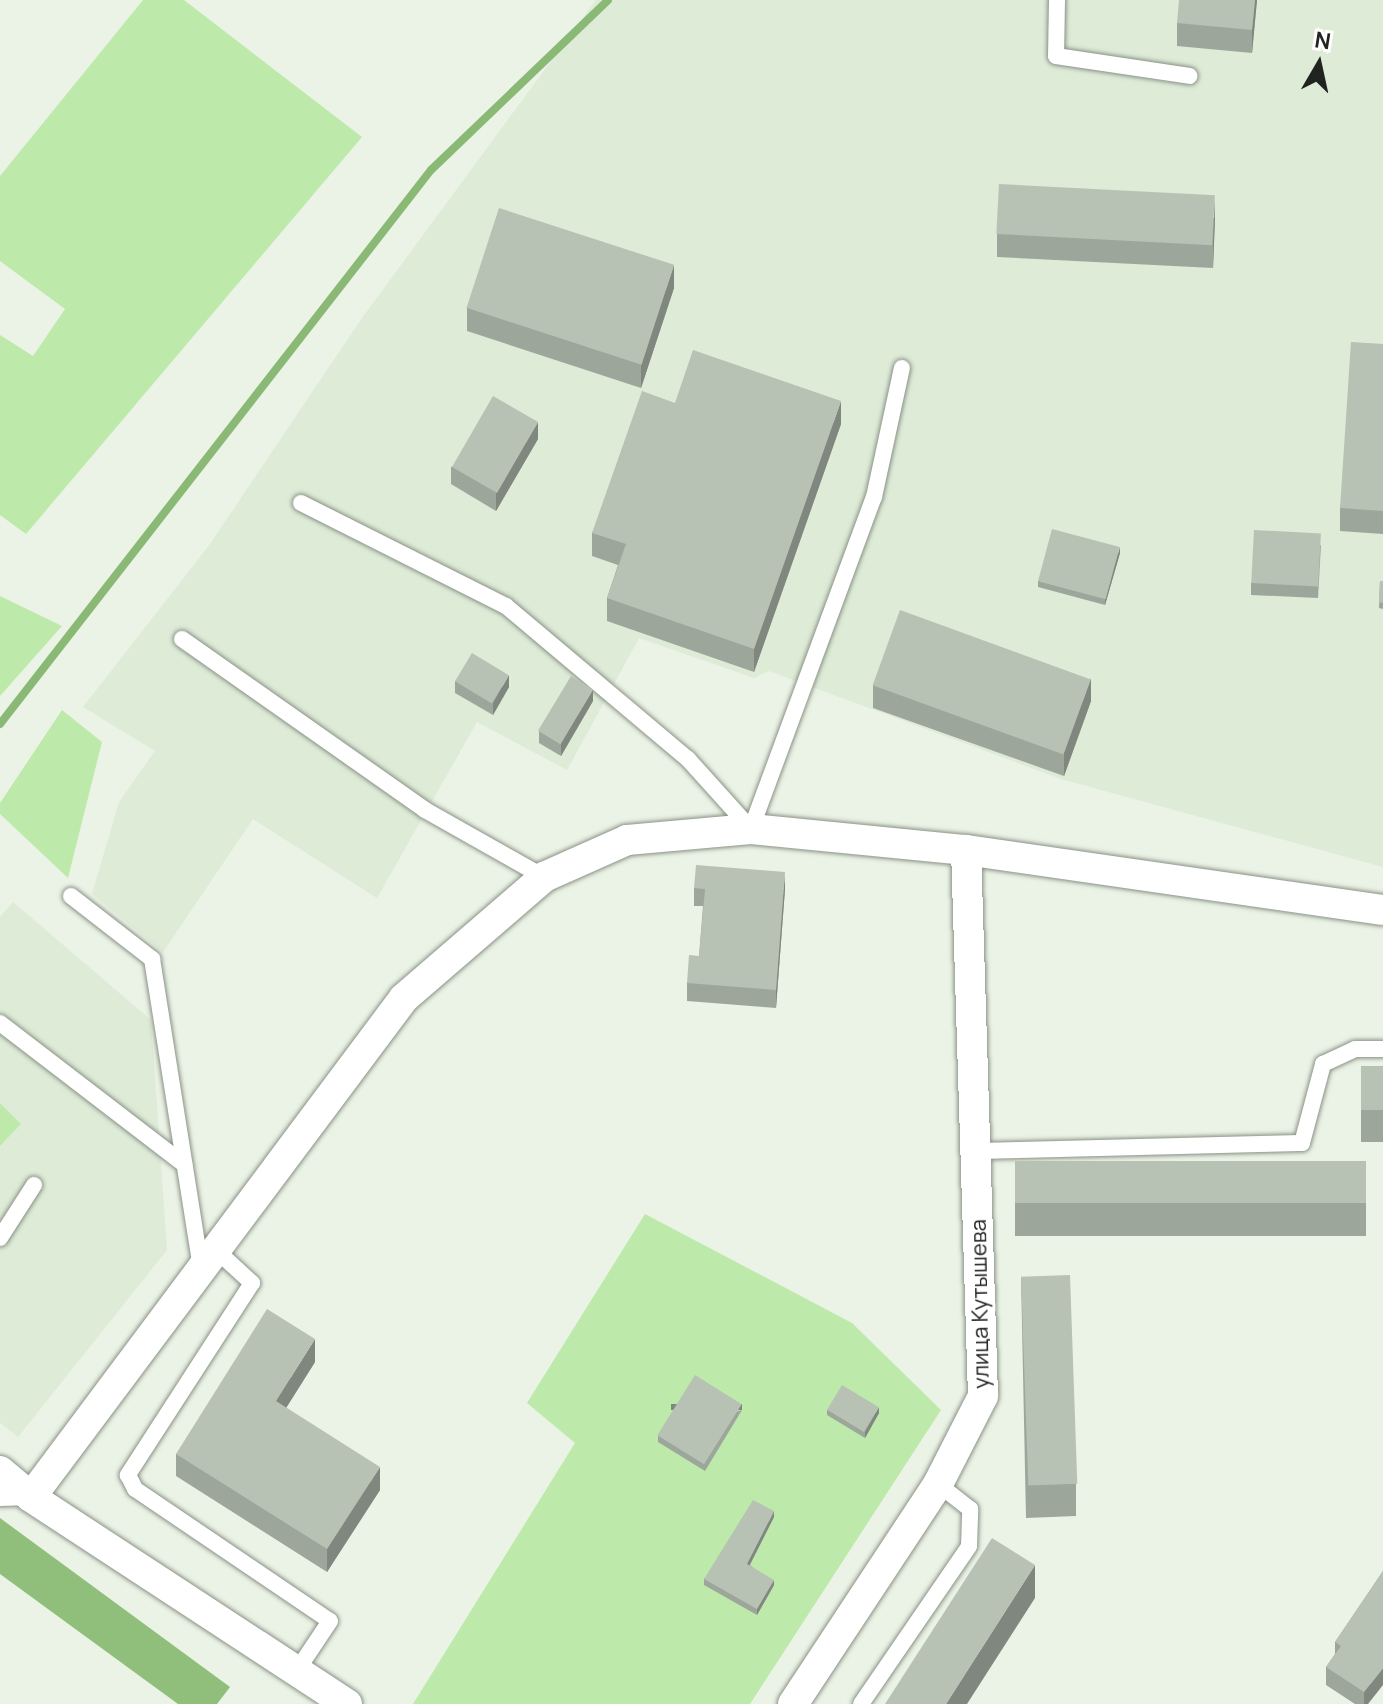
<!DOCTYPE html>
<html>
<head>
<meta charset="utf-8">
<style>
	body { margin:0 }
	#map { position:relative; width:1383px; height:1704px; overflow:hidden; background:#eaf3e6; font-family:Manrope,sans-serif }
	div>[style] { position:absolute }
	.built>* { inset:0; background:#ddebd7 }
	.green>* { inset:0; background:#bdeaaa }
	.forest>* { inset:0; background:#90bf7b }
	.stream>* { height:8px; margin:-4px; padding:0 4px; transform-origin:4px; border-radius:4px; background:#8ab976 }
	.roads { filter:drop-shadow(0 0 2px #8a9286) drop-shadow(0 0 2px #8a9286) }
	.lane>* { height:16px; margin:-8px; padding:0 8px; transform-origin:8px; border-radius:8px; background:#fff }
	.street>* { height:30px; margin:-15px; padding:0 15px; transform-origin:15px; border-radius:15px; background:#fff }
	.wall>* { inset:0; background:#9da69b; transform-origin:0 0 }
	.shaded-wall>* { inset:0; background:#80877e; transform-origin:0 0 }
	.building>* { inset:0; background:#b7c1b4; transform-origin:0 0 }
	span { translate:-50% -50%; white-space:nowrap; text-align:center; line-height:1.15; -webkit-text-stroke:6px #fff; paint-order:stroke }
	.street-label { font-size:22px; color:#20231f }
	.north { position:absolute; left:1279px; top:24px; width:80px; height:80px; -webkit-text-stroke:6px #fff; paint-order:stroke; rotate:9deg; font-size:22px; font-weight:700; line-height:32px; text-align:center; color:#20231f }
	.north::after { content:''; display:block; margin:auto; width:28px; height:36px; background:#20231f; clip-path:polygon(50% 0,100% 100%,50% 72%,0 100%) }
</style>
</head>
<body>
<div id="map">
	<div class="built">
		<div style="clip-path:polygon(596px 0,1383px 0,1383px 867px,1061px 779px,769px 671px,754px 678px,639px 638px,567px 770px,477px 722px,377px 898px,253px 819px,163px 952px,92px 894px,119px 802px,155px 751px,83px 707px,210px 544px,362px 318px)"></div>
		<div style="clip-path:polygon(13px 902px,151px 1020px,167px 1250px,18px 1437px,0 1423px,0 1146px,21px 1124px,0 1103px,0 917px)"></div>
	</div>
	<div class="green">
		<div style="clip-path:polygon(143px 0,184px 0,362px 137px,26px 534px,0 515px,0 335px,33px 356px,65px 309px,0 261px,0 176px)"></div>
		<div style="clip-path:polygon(0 596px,62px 626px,0 696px)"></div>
		<div style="clip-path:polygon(62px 710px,102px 742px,68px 878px,0 814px,0 803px)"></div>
		<div style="clip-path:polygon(0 1103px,21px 1124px,0 1146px)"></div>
		<div style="clip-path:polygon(645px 1214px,852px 1323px,941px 1410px,750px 1704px,413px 1704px,575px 1443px,527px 1403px)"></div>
	</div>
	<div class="forest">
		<div style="clip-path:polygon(0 1518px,230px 1687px,217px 1704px,178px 1704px,0 1574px)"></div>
	</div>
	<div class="stream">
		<div style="left:0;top:724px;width:702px;rotate:-52.12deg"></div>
		<div style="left:431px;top:170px;width:245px;rotate:-43.8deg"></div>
	</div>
	<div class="roads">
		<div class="lane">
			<div style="left:1057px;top:0;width:56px;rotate:91deg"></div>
			<div style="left:1056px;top:56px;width:135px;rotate:8.5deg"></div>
			<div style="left:301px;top:503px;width:229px;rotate:26.7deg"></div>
			<div style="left:506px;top:606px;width:238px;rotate:40.1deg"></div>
			<div style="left:688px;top:759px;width:94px;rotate:48deg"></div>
			<div style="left:751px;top:829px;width:354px;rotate:-69.7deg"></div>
			<div style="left:874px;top:497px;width:132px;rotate:-77.8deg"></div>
			<div style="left:182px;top:639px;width:297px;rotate:35.1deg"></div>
			<div style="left:425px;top:810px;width:137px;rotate:29.4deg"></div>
			<div style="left:71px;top:896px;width:103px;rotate:37.9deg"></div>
			<div style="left:152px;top:959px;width:313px;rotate:81deg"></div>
			<div style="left:0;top:1023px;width:232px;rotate:37.5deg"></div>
			<div style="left:977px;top:1151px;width:325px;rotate:-1.4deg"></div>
			<div style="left:1302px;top:1143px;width:82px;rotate:-75.1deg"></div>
			<div style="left:1323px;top:1064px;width:35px;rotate:-25deg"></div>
			<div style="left:1355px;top:1049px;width:28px"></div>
			<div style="left:0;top:1238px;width:63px;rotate:-57.3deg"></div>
			<div style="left:216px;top:1250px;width:49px;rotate:42.5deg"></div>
			<div style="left:252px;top:1283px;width:229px;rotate:122.9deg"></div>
			<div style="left:128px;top:1475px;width:16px;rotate:63deg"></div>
			<div style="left:135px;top:1489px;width:235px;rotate:34.1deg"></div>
			<div style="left:330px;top:1621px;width:61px;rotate:123.7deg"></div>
			<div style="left:0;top:1498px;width:30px;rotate:-2deg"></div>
			<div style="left:861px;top:1704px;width:191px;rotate:-55.6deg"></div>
			<div style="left:969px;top:1546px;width:37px;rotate:-88deg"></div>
			<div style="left:970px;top:1509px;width:41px;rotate:-142deg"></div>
		</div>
		<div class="street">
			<div style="left:0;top:1471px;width:40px;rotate:40deg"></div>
			<div style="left:347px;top:1704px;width:378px;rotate:-146.8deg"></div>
			<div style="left:31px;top:1497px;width:623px;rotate:-53.22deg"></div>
			<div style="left:404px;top:998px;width:185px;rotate:-40.8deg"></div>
			<div style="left:544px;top:877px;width:91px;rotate:-24deg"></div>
			<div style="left:627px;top:840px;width:124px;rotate:-5.1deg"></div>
			<div style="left:751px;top:829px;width:216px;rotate:5.6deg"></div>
			<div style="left:966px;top:850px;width:421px;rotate:8.2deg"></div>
			<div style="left:793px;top:1704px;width:263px;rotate:-56.6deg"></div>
			<div style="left:938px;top:1484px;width:99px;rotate:-62.9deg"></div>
			<div style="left:983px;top:1396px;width:546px;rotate:-91.78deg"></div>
		</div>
	</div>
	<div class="wall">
		<div style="clip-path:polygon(1257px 0,1252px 53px,1177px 46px,1177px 23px)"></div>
		<div style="clip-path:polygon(1215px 218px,1213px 268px,997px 257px,997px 234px)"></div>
		<div style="clip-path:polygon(674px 288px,641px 388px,467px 331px,467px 308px)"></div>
		<div style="clip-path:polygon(1383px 344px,1383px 534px,1340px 531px,1340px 508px)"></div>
		<div style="clip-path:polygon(675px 403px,841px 424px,754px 672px,607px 621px,607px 598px,618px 565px,592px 556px,592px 533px)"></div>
		<div style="clip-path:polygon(538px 439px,496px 511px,451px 484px,451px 467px)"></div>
		<div style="clip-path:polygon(1321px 545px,1318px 598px,1251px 595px,1251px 583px)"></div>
		<div style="clip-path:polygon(1120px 553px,1105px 605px,1038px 587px,1038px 581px)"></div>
		<div style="clip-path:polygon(1380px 581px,1383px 581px,1383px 609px,1379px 608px)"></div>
		<div style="clip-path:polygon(455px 681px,509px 687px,493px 715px,455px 693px)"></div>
		<div style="clip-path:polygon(873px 685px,1091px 701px,1064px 776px,873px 708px)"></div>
		<div style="clip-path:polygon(593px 701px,561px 756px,539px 743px,539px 731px)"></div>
		<div style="clip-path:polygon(694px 888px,785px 889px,776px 1008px,687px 1001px,687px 983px,699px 956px,703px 906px,694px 906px)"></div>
		<div style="left:1383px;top:1066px;width:76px;height:22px;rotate:90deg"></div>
		<div style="left:1366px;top:1161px;width:75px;height:351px;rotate:90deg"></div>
		<div style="clip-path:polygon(1021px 1276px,1076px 1484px,1076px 1516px,1026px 1518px)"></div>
		<div style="clip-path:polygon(315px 1362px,286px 1408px,380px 1490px,327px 1572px,176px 1476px,176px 1454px)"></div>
		<div style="clip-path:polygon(742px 1410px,705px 1471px,658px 1442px,658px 1436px)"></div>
		<div style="clip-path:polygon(827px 1410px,879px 1413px,865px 1438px,827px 1415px)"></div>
		<div style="clip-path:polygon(774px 1517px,750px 1565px,774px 1585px,757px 1615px,704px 1585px,704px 1579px)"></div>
		<div style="clip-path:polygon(1383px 1571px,1368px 1704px,1355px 1704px,1326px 1685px,1326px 1667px,1335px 1654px,1335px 1642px)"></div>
	</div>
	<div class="shaded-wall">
		<div style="clip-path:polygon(1255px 0,1257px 0,1252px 53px,1252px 30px)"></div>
		<div style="clip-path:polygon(1215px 195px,1215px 218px,1213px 268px,1213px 245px)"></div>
		<div style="clip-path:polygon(674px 265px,674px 288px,641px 388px,641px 365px)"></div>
		<div style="clip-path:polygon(841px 401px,841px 424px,754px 672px,754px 649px)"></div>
		<div style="clip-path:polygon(538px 422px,538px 439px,496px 511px,496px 493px)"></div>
		<div style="clip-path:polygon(1120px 547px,1120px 553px,1105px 605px,1105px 599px)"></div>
		<div style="clip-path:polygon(509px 675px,509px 687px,493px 715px,493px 703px)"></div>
		<div style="clip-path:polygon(1091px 678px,1091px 701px,1064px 776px,1064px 753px)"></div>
		<div style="clip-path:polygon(593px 689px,593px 701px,561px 756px,561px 744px)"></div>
		<div style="clip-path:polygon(785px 872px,785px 889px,776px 1008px,776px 990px)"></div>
		<div style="clip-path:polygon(315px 1339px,315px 1362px,276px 1424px,276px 1401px)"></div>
		<div style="left:742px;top:1404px;width:6px;height:71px;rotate:90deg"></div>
		<div style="clip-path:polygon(879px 1407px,879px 1413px,865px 1438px,865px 1432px)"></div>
		<div style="clip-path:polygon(380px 1467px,380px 1490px,327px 1572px,327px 1549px)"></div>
		<div style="clip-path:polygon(774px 1511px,774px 1517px,747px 1570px,747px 1564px)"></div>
		<div style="clip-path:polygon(1035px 1565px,1035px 1598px,967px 1704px,946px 1704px)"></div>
		<div style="clip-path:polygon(774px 1580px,774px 1585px,757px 1615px,757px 1609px)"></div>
		<div style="clip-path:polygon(1383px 1668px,1383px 1685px,1368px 1704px,1364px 1704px,1364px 1692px)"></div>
	</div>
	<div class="building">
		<div style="clip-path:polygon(1179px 0,1255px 0,1252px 30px,1177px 23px)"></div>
		<div style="left:999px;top:184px;width:216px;height:50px;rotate:3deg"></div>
		<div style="left:499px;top:208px;width:184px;height:105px;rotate:18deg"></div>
		<div style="clip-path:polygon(1351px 342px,1383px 344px,1383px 511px,1340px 508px)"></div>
		<div style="clip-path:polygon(693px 350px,841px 401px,754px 649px,607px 598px,626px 544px,592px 533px,642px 391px,675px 403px)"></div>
		<div style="left:493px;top:396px;width:52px;height:82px;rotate:30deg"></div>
		<div style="left:1052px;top:529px;width:70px;height:54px;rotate:15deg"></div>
		<div style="left:1254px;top:530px;width:67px;height:53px;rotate:3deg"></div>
		<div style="clip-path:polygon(1380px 581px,1383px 581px,1383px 603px,1379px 602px)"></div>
		<div style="left:900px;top:610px;width:203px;height:80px;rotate:20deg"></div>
		<div style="left:472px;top:653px;width:43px;height:33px;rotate:31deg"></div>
		<div style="left:571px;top:676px;width:26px;height:64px;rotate:31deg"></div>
		<div style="clip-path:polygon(696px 865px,785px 872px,776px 990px,687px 983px,689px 955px,699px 956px,705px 889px,694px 888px)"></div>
		<div style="left:1383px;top:1066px;width:44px;height:22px;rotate:90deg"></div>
		<div style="left:1366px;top:1161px;width:42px;height:351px;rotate:90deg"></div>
		<div style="left:1070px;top:1275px;width:209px;height:49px;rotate:88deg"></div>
		<div style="clip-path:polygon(267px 1309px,315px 1339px,276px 1401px,380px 1467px,327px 1549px,176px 1454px)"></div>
		<div style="left:695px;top:1375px;width:55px;height:71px;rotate:32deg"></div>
		<div style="left:842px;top:1385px;width:43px;height:29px;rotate:31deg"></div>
		<div style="clip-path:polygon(753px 1500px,774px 1511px,747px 1564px,774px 1580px,757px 1609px,704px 1579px)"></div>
		<div style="clip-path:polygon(992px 1538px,1035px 1565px,946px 1704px,885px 1704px)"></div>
		<div style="clip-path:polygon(1383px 1571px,1383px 1668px,1364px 1692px,1326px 1667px,1341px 1646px,1335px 1642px)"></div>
	</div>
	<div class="street-label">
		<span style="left:980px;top:1304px;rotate:-91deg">улица Кутышева</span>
	</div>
	<div class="north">N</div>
</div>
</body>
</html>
